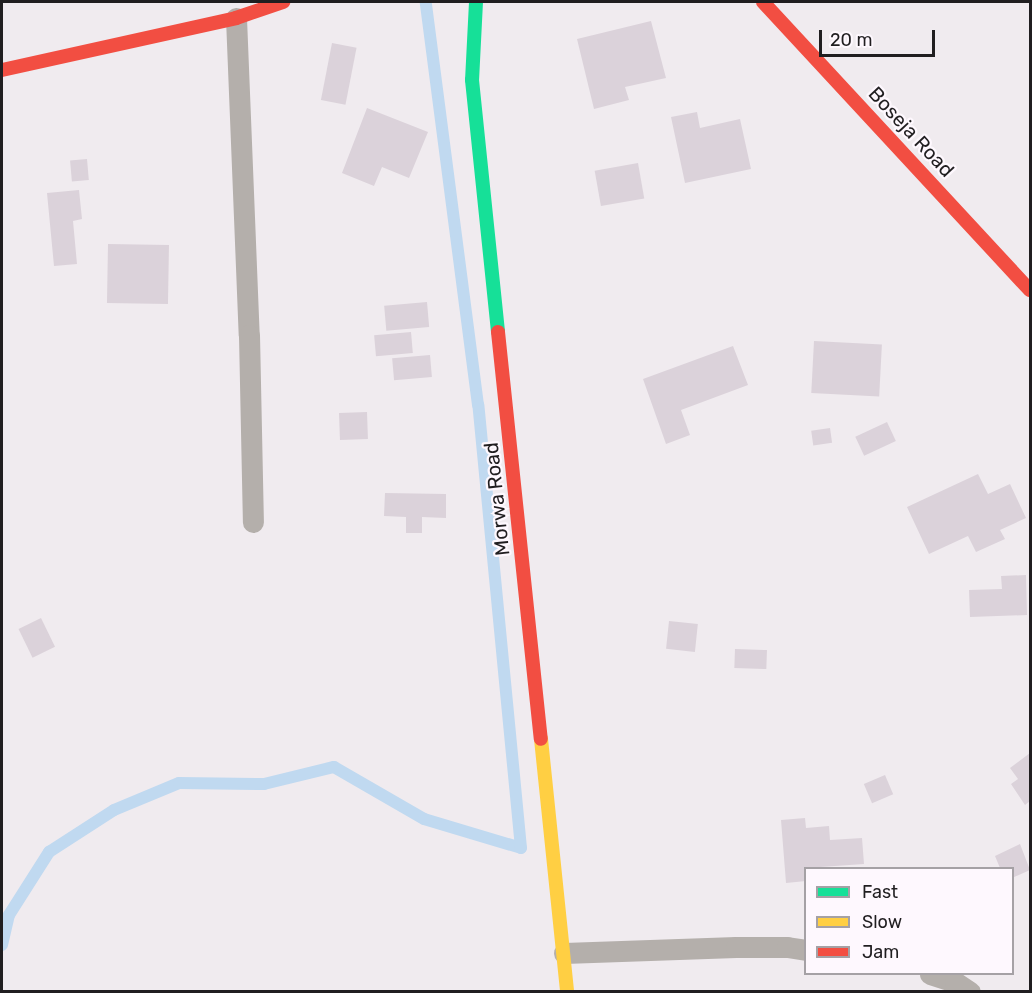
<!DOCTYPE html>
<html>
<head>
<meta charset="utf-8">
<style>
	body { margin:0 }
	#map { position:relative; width:1032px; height:993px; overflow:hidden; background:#f0ebef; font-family:Rubik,sans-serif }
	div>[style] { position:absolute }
	.stream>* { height:12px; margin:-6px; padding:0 6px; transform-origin:6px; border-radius:6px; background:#c0d9f0 }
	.building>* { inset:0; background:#dbd2da; transform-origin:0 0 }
	.lane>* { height:21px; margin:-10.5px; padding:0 10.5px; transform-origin:10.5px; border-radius:10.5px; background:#b4afab }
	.fast>* { height:14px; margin:-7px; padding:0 7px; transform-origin:7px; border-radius:7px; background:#16e098 }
	.slow>* { height:14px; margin:-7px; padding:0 7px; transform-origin:7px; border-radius:7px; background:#ffcf43 }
	.jam>* { height:14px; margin:-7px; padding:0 7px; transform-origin:7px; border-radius:7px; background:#f24e42 }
	span { translate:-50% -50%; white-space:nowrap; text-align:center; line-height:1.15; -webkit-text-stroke:4.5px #fef8fe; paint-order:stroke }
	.street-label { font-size:20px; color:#201e20 }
	.frame { position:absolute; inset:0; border:3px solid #201e20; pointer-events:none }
	.legend { position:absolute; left:804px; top:867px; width:210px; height:108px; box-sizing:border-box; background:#fef8fe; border:2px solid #a5a1a5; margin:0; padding:8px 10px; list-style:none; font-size:18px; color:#201e20 }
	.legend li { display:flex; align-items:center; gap:12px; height:30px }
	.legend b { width:30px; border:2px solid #a5a1a5 }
	.scale { position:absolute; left:819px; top:30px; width:116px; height:27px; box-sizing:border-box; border:3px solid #201e20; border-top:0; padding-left:8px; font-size:18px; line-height:21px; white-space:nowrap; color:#201e20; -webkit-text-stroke:4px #fef8fe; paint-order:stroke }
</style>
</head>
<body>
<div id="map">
	<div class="stream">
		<div style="left:2px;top:945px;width:31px;rotate:-77deg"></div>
		<div style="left:9px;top:915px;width:75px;rotate:-57.6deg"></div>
		<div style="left:49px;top:852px;width:77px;rotate:-32.9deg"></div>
		<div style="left:114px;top:810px;width:70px;rotate:-22.6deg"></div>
		<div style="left:179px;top:783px;width:85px;rotate:0.7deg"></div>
		<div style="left:264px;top:784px;width:72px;rotate:-13.7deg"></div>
		<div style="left:334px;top:767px;width:104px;rotate:30deg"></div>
		<div style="left:424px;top:819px;width:101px;rotate:16.6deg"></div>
		<div style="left:521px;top:848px;width:445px;rotate:-95.5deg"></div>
		<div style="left:478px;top:405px;width:406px;rotate:-97.4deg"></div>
	</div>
	<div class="building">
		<div style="clip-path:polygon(651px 21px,666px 78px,625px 87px,629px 100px,594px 109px,577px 39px)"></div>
		<div style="left:332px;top:43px;width:25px;height:58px;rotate:11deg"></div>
		<div style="clip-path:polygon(367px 108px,428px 132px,409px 178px,382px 167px,374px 186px,342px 173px)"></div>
		<div style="clip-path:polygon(697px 112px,700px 128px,740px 119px,751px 169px,685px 183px,671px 117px)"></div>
		<div style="left:87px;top:159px;width:21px;height:17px;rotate:85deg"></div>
		<div style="left:638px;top:163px;width:36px;height:44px;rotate:80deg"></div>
		<div style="clip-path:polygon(79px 190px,82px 219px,73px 221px,77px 264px,54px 266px,47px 193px)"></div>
		<div style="left:108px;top:244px;width:61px;height:59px;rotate:1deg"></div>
		<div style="left:427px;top:302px;width:25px;height:43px;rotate:85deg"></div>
		<div style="left:411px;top:332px;width:21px;height:37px;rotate:85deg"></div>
		<div style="left:814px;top:341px;width:68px;height:52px;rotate:3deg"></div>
		<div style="clip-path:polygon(733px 346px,748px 385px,681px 410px,690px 435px,666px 444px,643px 379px)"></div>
		<div style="left:430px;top:355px;width:22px;height:38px;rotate:85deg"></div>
		<div style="left:367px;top:412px;width:27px;height:28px;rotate:88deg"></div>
		<div style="left:887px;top:422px;width:21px;height:35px;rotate:65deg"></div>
		<div style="left:830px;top:428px;width:15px;height:19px;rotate:82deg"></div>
		<div style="clip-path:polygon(978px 474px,988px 494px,1010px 484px,1026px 518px,1000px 530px,1005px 539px,976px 552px,968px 536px,929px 554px,907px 507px)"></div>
		<div style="clip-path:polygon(385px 493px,446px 494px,446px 518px,422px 517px,422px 533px,406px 533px,406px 517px,384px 516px)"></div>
		<div style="clip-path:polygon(1026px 575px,1027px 615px,970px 617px,969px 590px,1002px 589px,1001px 576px)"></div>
		<div style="left:41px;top:618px;width:32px;height:25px;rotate:64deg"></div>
		<div style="left:669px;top:621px;width:29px;height:28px;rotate:6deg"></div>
		<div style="left:735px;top:649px;width:32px;height:19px;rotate:2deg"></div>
		<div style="clip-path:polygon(1030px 753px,1030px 801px,1025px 805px,1011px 784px,1018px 779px,1010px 768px)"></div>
		<div style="left:885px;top:775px;width:21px;height:23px;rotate:67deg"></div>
		<div style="clip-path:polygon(805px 818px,806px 828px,829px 826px,830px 840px,862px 838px,864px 864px,806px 868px,806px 881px,786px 883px,781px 820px)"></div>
		<div style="clip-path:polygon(1020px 844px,1030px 870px,1012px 878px,1012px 868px,1000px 868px,995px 856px)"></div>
	</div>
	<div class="lane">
		<div style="left:236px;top:18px;width:317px;rotate:87.7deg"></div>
		<div style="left:249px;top:335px;width:187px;rotate:88.8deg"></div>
		<div style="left:564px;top:953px;width:172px;rotate:-2deg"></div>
		<div style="left:736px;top:947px;width:51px"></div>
		<div style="left:787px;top:947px;width:19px;rotate:9deg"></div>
		<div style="left:930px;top:974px;width:26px;rotate:18deg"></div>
		<div style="left:955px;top:982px;width:18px;rotate:34deg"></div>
	</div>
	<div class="fast">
		<div style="left:476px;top:2px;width:78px;rotate:92.9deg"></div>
		<div style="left:472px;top:80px;width:253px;rotate:84.1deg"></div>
	</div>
	<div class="slow">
		<div style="left:541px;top:739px;width:254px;rotate:84.1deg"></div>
	</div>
	<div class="jam">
		<div style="left:763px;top:2px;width:393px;rotate:47.2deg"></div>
		<div style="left:2px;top:70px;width:240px;rotate:-12.5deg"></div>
		<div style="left:236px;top:18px;width:50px;rotate:-18.8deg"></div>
		<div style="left:498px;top:332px;width:409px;rotate:84deg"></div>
	</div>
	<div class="street-label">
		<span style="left:911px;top:132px;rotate:47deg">Boseja Road</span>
		<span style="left:497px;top:499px;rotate:-96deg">Morwa Road</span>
	</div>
	<div class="frame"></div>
	<ul class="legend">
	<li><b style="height:8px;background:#16e098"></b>Fast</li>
	<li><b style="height:8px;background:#ffcf43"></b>Slow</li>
	<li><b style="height:8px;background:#f24e42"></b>Jam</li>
	</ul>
	<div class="scale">20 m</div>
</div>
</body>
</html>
